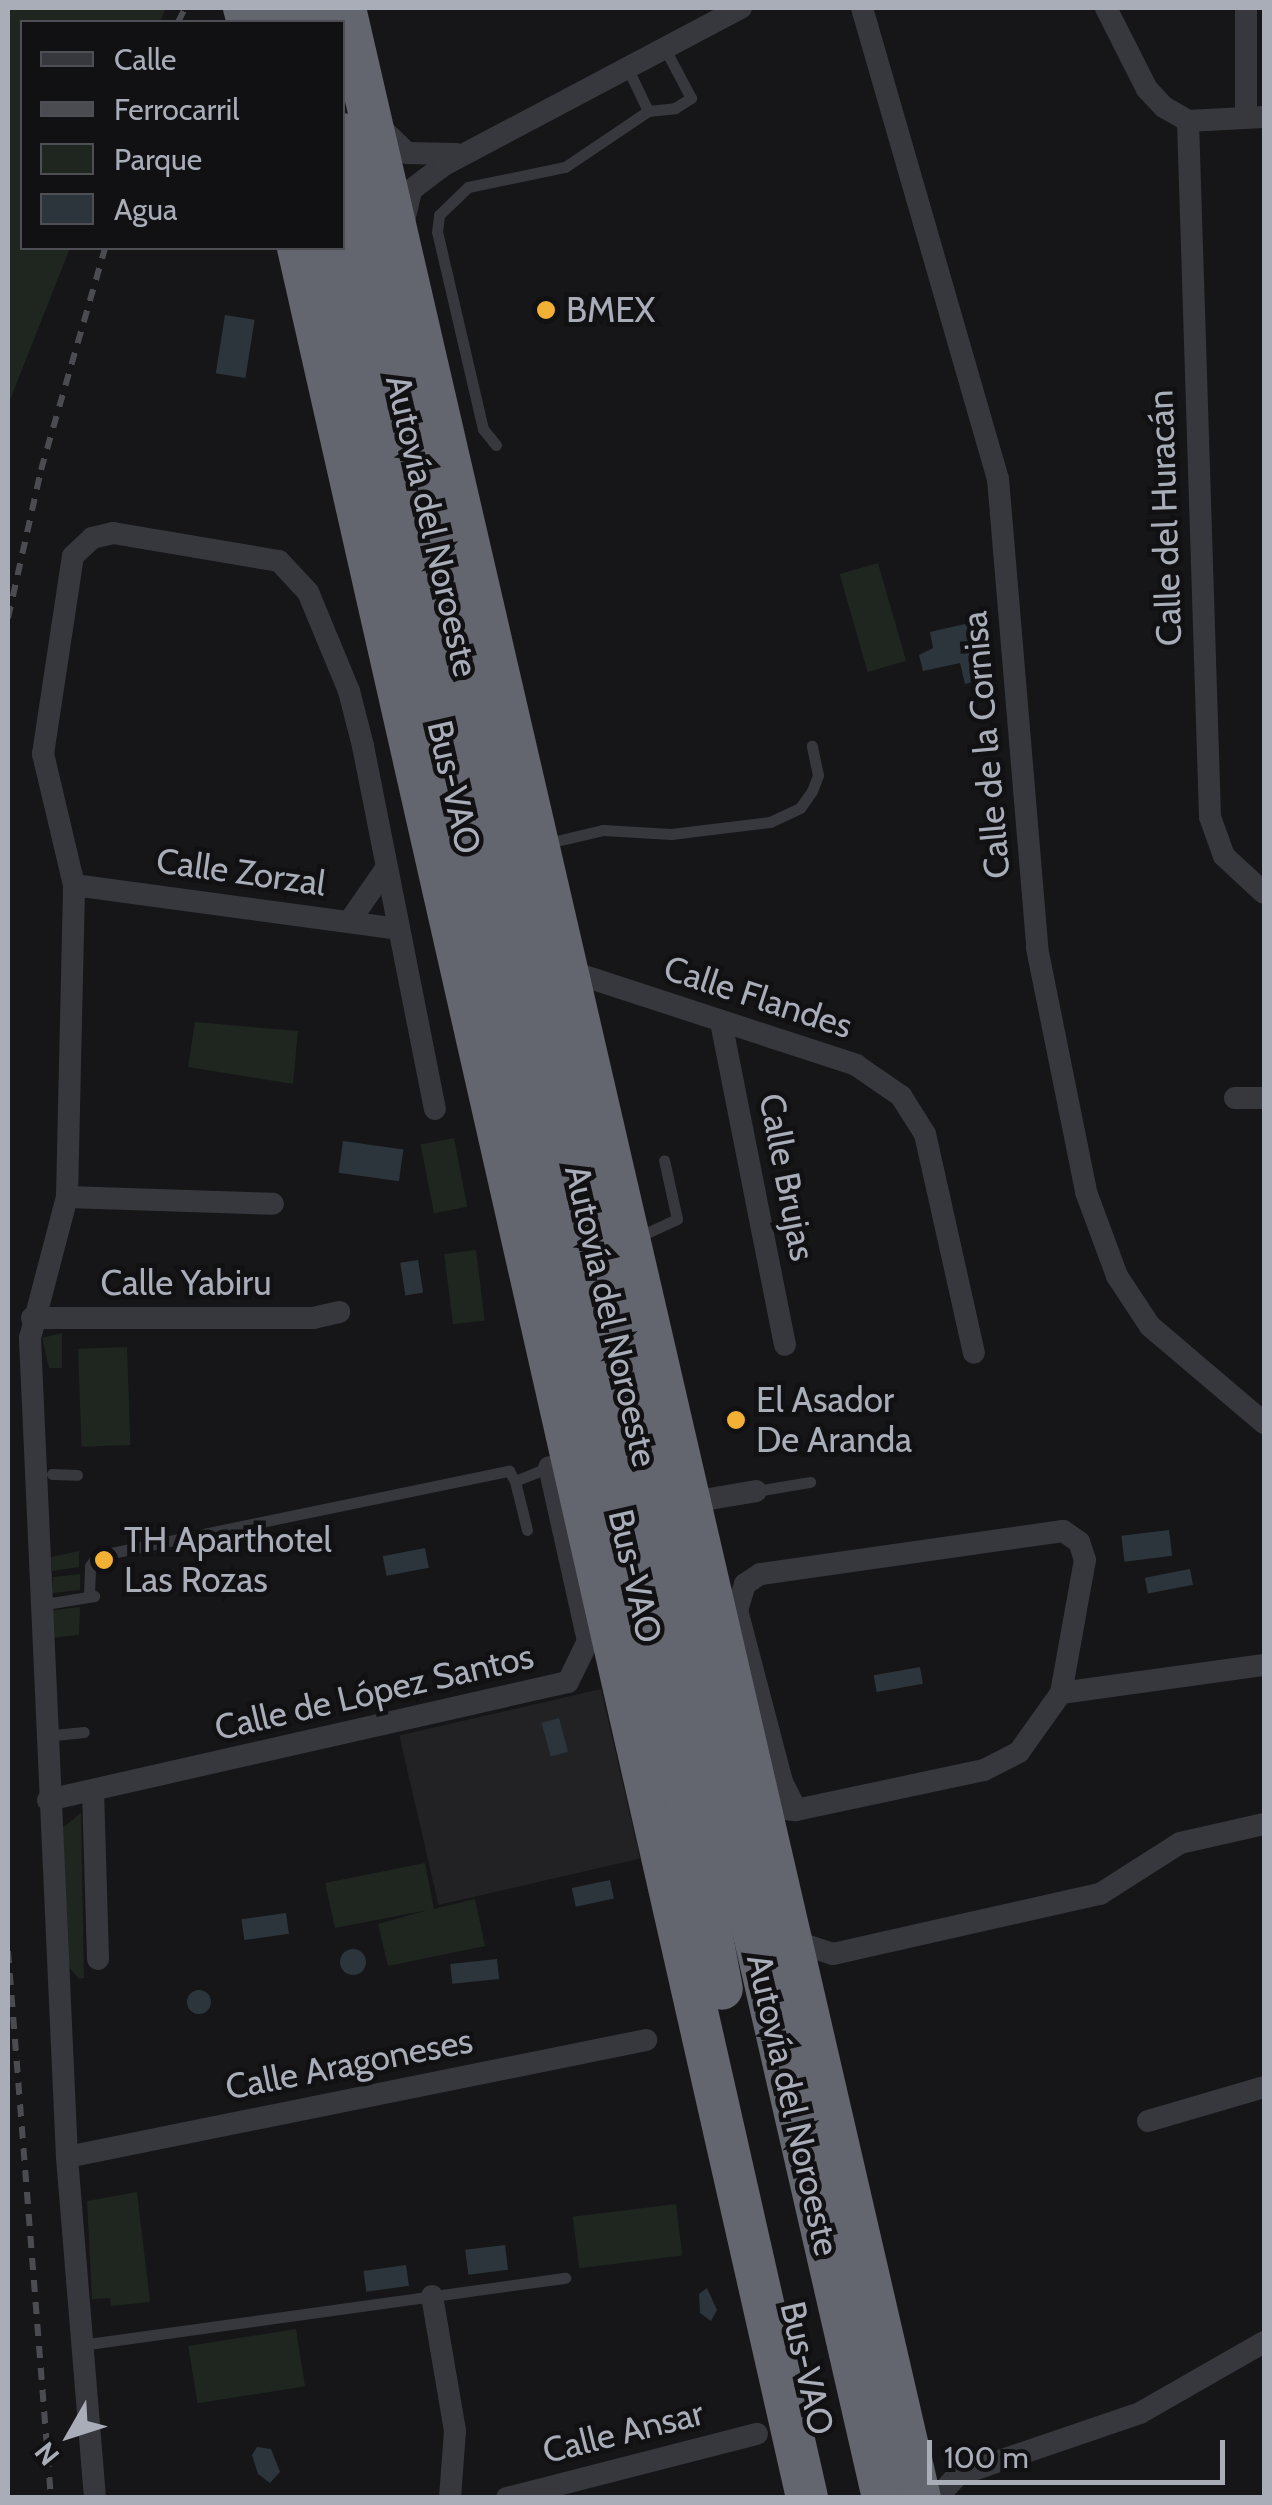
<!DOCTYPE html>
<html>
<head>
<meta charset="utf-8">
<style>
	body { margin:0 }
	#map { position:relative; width:1272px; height:2505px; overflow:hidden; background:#161618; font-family:Cabin,sans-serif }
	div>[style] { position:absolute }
	.built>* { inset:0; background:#222225; transform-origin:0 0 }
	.green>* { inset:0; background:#1e261f; transform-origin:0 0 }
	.water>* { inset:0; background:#2c353c; transform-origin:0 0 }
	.round { border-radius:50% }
	.lane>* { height:11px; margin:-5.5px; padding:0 5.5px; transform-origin:5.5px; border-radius:5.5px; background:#37383d }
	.street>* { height:22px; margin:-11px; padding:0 11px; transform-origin:11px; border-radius:11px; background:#37383d }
	.highway>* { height:42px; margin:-21px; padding:0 21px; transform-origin:21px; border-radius:21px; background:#63666e }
	.rail>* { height:6px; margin-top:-3px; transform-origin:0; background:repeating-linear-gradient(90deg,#4a4c52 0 12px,transparent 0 22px) }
	.dots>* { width:28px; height:28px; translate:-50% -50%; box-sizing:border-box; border:5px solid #111113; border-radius:50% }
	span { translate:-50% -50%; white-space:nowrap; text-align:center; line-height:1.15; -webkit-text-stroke:9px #111113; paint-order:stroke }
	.poi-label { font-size:35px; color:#a8adb8 }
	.left { translate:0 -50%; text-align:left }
	.street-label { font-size:35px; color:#a8adb8 }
	.frame { position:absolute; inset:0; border:10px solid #a8adb8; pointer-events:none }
	.legend { position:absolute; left:20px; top:20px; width:325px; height:230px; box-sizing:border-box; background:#111113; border:2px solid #4d4f55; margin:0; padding:12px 18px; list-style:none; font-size:30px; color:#a8adb8 }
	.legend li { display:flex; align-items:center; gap:20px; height:50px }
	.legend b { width:50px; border:2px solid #4d4f55 }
	.north { position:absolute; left:20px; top:2385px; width:100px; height:100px; -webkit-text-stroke:8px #111113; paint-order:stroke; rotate:231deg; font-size:28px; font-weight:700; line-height:40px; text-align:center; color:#a8adb8 }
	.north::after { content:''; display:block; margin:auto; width:35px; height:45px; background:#a8adb8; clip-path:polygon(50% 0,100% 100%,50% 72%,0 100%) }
	.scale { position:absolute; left:927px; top:2440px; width:298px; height:45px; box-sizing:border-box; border:5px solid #a8adb8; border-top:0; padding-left:12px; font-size:30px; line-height:35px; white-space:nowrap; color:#a8adb8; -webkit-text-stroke:8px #111113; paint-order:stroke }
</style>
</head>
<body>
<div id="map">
	<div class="built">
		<div style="left:601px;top:1689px;width:174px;height:207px;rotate:77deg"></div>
	</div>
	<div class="green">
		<div style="clip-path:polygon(8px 8px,166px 8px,160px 22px,22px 22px,22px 248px,70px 248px,8px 405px)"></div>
		<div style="left:878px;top:563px;width:102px;height:40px;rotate:74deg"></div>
		<div style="clip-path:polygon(195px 1022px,298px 1031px,293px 1084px,188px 1067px)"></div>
		<div style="left:454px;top:1138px;width:70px;height:34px;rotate:79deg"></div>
		<div style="left:476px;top:1250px;width:71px;height:32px;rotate:83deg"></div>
		<div style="clip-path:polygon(62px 1333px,62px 1368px,49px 1368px,42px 1338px)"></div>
		<div style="left:127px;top:1347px;width:98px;height:49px;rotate:88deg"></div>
		<div style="clip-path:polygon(79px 1551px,79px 1567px,52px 1571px,51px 1557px)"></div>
		<div style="clip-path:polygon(80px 1574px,80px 1590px,52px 1593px,53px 1577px)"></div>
		<div style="clip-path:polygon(80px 1607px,79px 1635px,51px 1638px,53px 1610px)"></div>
		<div style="clip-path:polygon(81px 1813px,84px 1978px,79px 1979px,68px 1966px,62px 1828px)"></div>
		<div style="clip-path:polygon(425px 1863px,434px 1909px,475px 1899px,485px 1946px,388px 1966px,378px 1924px,428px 1910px,335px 1928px,325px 1883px)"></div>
		<div style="clip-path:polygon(137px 2192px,150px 2302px,111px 2306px,110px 2298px,92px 2299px,87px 2201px)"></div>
		<div style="left:676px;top:2204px;width:52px;height:104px;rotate:83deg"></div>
		<div style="left:296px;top:2329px;width:58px;height:109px;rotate:81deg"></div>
	</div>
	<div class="water">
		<div style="left:225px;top:315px;width:30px;height:59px;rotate:9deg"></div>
		<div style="clip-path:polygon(965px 624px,981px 634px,989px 678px,965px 684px,960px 663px,923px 671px,919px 655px,933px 648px,930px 632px)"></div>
		<div style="left:343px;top:1141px;width:61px;height:32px;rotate:8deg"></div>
		<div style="left:418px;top:1260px;width:33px;height:18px;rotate:81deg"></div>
		<div style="left:1169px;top:1530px;width:26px;height:48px;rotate:83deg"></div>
		<div style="left:425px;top:1548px;width:20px;height:43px;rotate:79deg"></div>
		<div style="left:1190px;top:1569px;width:16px;height:46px;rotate:79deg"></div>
		<div style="left:920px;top:1667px;width:17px;height:47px;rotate:80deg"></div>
		<div style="left:559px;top:1718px;width:35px;height:18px;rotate:75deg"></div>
		<div style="left:610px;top:1880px;width:19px;height:39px;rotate:78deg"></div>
		<div style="left:286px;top:1913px;width:21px;height:45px;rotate:82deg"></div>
		<div class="round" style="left:340px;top:1949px;width:26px;height:26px"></div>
		<div style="left:497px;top:1959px;width:20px;height:47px;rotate:84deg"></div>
		<div class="round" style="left:187px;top:1990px;width:24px;height:24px"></div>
		<div style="left:505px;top:2245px;width:25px;height:40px;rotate:83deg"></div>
		<div style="left:406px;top:2265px;width:21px;height:43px;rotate:82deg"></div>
		<div style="clip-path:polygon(707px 2288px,717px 2310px,711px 2321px,700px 2313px,699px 2294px)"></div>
		<div style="clip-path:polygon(257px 2447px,271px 2449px,280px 2472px,270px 2483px,258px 2474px,252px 2455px)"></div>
	</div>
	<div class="lane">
		<div style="left:627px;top:67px;width:49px;rotate:64.5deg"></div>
		<div style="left:496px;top:445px;width:21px;rotate:-129deg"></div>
		<div style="left:483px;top:429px;width:202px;rotate:-103.1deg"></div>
		<div style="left:437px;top:232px;width:17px;rotate:-83deg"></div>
		<div style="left:439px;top:215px;width:40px;rotate:-44deg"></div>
		<div style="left:468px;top:187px;width:99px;rotate:-11.7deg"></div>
		<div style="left:565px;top:167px;width:100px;rotate:-34deg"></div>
		<div style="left:648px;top:111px;width:27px;rotate:-6deg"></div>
		<div style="left:675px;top:108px;width:19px;rotate:-32deg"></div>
		<div style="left:691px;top:98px;width:58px;rotate:-117.9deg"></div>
		<div style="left:548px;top:843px;width:57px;rotate:-13.3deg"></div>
		<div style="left:603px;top:830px;width:68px;rotate:3.4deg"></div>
		<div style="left:671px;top:834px;width:100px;rotate:-6.9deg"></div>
		<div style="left:770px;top:822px;width:33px;rotate:-25deg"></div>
		<div style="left:800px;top:808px;width:21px;rotate:-55deg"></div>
		<div style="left:812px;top:791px;width:17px;rotate:-69deg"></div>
		<div style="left:818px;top:775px;width:30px;rotate:-102deg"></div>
		<div style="left:638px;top:1237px;width:43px;rotate:-24.8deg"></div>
		<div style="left:677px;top:1219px;width:60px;rotate:-102.4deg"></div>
		<div style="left:52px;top:1474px;width:25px;rotate:2deg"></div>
		<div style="left:756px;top:1491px;width:55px;rotate:-9.5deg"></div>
		<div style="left:527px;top:1530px;width:50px;rotate:-103.8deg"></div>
		<div style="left:515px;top:1481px;width:37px;rotate:-22deg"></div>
		<div style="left:89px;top:1596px;width:30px;rotate:-88deg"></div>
		<div style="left:90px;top:1566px;width:12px;rotate:-55deg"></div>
		<div style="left:97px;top:1556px;width:421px;rotate:-11.7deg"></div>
		<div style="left:509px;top:1471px;width:12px;rotate:59deg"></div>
		<div style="left:39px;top:1605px;width:56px;rotate:-9.3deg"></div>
		<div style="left:45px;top:1736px;width:39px;rotate:-6deg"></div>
		<div style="left:81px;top:2345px;width:489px;rotate:-7.9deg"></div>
	</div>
	<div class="street">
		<div style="left:862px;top:8px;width:490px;rotate:73.9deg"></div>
		<div style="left:998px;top:479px;width:471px;rotate:85.2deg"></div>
		<div style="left:1037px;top:948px;width:249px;rotate:78.6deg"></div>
		<div style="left:1086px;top:1192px;width:90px;rotate:69.7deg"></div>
		<div style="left:1117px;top:1276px;width:60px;rotate:56.6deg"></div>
		<div style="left:1150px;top:1326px;width:150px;rotate:40.4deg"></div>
		<div style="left:1106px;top:8px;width:91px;rotate:63.2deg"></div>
		<div style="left:1147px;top:89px;width:25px;rotate:47deg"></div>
		<div style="left:1164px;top:107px;width:28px;rotate:30deg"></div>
		<div style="left:1188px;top:121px;width:76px;rotate:-3deg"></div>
		<div style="left:1246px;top:8px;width:109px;rotate:90deg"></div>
		<div style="left:1188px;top:121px;width:696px;rotate:88.19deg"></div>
		<div style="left:1210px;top:817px;width:41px;rotate:70.3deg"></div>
		<div style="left:1224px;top:856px;width:54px;rotate:42.8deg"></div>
		<div style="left:380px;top:127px;width:37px;rotate:44deg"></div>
		<div style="left:407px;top:153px;width:49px;rotate:1.2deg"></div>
		<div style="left:404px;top:221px;width:32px;rotate:-77deg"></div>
		<div style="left:411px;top:190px;width:41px;rotate:-37.1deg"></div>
		<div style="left:444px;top:165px;width:336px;rotate:-27.9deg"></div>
		<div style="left:74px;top:885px;width:327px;rotate:7.7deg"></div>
		<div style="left:349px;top:922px;width:63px;rotate:-55.3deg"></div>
		<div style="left:569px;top:971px;width:302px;rotate:18.1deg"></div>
		<div style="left:856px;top:1065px;width:55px;rotate:34.6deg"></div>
		<div style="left:901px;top:1096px;width:45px;rotate:57.7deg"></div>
		<div style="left:925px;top:1134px;width:224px;rotate:77.4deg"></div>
		<div style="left:721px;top:1022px;width:329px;rotate:78.8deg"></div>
		<div style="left:1235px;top:1098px;width:29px"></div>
		<div style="left:67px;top:1197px;width:206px;rotate:1.9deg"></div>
		<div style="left:32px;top:1318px;width:281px"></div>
		<div style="left:313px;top:1318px;width:27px;rotate:-13deg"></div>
		<div style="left:686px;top:1503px;width:71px;rotate:-9.7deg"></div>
		<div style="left:1061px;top:1693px;width:205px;rotate:-7.9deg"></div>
		<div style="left:93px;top:1790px;width:169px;rotate:88.3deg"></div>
		<div style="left:48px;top:1800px;width:533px;rotate:-12.79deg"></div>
		<div style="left:568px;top:1682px;width:46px;rotate:-64deg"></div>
		<div style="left:588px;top:1641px;width:178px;rotate:-102.6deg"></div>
		<div style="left:761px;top:1806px;width:35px;rotate:7deg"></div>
		<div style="left:796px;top:1810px;width:192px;rotate:-12deg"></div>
		<div style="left:984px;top:1770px;width:39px;rotate:-27deg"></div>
		<div style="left:1019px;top:1752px;width:72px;rotate:-54.6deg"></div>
		<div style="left:1061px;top:1693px;width:135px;rotate:-79.8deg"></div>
		<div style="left:1085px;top:1560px;width:19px;rotate:-108deg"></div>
		<div style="left:1079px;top:1542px;width:19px;rotate:-145deg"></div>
		<div style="left:1063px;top:1531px;width:306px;rotate:171.9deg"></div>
		<div style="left:760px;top:1574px;width:18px;rotate:146deg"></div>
		<div style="left:745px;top:1584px;width:27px;rotate:107deg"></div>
		<div style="left:737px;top:1610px;width:178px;rotate:75.3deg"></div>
		<div style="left:782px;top:1782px;width:31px;rotate:63deg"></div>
		<div style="left:793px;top:1941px;width:42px;rotate:18deg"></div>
		<div style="left:833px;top:1954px;width:274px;rotate:-12.7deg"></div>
		<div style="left:1100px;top:1894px;width:95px;rotate:-32.5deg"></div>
		<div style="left:1180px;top:1843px;width:86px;rotate:-12.7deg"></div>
		<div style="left:1148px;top:2121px;width:121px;rotate:-16.3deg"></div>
		<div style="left:67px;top:2157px;width:591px;rotate:-11.42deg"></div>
		<div style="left:432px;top:2296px;width:137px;rotate:80.3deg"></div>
		<div style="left:455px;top:2431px;width:67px;rotate:94.3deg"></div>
		<div style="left:95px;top:2498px;width:342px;rotate:-94.7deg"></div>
		<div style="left:67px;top:2157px;width:820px;rotate:-92.59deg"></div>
		<div style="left:30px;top:1338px;width:146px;rotate:-75.3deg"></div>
		<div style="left:67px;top:1197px;width:312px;rotate:-88.7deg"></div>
		<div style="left:74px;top:885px;width:135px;rotate:-103.3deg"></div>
		<div style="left:43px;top:754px;width:200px;rotate:-81.4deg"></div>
		<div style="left:73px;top:556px;width:26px;rotate:-43deg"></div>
		<div style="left:92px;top:538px;width:22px;rotate:-13deg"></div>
		<div style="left:113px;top:533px;width:168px;rotate:9.6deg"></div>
		<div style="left:279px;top:561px;width:42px;rotate:46.9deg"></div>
		<div style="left:308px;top:592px;width:107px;rotate:67.5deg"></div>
		<div style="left:349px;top:691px;width:57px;rotate:75.7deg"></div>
		<div style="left:363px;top:746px;width:370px;rotate:78.8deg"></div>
		<div style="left:507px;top:2498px;width:258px;rotate:-14.4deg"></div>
		<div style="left:937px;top:2498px;width:31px;rotate:-48deg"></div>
		<div style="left:958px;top:2475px;width:192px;rotate:-18.8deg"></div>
		<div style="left:1140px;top:2413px;width:143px;rotate:-29.8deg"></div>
	</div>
	<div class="highway">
		<div style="left:244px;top:8px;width:15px;rotate:74deg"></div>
		<div style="left:279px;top:8px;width:14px;rotate:78deg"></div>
		<div style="left:314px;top:8px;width:14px;rotate:78deg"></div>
		<div style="left:345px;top:8px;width:2556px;rotate:77deg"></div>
		<div style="left:342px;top:134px;width:2425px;rotate:77.11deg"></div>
		<div style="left:298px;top:248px;width:2307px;rotate:77.25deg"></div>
		<div style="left:332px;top:248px;width:1598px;rotate:77.16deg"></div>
		<div style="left:687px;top:1806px;width:186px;rotate:79.2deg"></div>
	</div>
	<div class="rail">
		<div style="left:178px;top:22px;width:16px;rotate:-63deg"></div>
		<div style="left:8px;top:618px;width:152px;rotate:-77.4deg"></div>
		<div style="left:41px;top:470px;width:231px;rotate:-73.9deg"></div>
		<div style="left:8px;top:1951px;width:549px;rotate:85.51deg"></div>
	</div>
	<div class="dots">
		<div style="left:546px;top:310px;background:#f2b134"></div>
		<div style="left:736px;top:1420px;background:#f2b134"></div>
		<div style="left:104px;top:1560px;background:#f2b134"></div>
	</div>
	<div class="poi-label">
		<span class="left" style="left:566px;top:310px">BMEX</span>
		<span class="left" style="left:756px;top:1420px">El Asador<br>De Aranda</span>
		<span class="left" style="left:124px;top:1560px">TH Aparthotel<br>Las Rozas</span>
	</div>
	<div class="street-label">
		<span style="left:1165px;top:518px;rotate:-92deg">Calle del Huracán</span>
		<span style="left:432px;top:526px;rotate:77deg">Autovía del Noroeste</span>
		<span style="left:986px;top:745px;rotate:-95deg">Calle de la Cornisa</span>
		<span style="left:454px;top:787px;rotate:77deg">Bus-VAO</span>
		<span style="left:241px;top:872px;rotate:8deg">Calle Zorzal</span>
		<span style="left:758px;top:997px;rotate:18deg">Calle Flandes</span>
		<span style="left:787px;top:1177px;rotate:79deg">Calle Brujas</span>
		<span style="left:186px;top:1283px">Calle Yabiru</span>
		<span style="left:611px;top:1316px;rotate:77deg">Autovía del Noroeste</span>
		<span style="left:635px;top:1576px;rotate:77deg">Bus-VAO</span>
		<span style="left:374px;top:1692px;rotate:-13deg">Calle de López Santos</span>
		<span style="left:349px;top:2064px;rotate:-11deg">Calle Aragoneses</span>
		<span style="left:793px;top:2105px;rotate:77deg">Autovía del Noroeste</span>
		<span style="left:807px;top:2368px;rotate:77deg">Bus-VAO</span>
		<span style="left:623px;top:2432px;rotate:-14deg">Calle Ansar</span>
	</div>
	<div class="frame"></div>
	<ul class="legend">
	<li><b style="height:12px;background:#37383d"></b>Calle</li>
	<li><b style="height:12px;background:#4a4c52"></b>Ferrocarril</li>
	<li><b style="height:28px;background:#1e261f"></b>Parque</li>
	<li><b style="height:28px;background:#2c353c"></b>Agua</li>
	</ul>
	<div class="north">N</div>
	<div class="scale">100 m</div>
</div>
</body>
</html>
